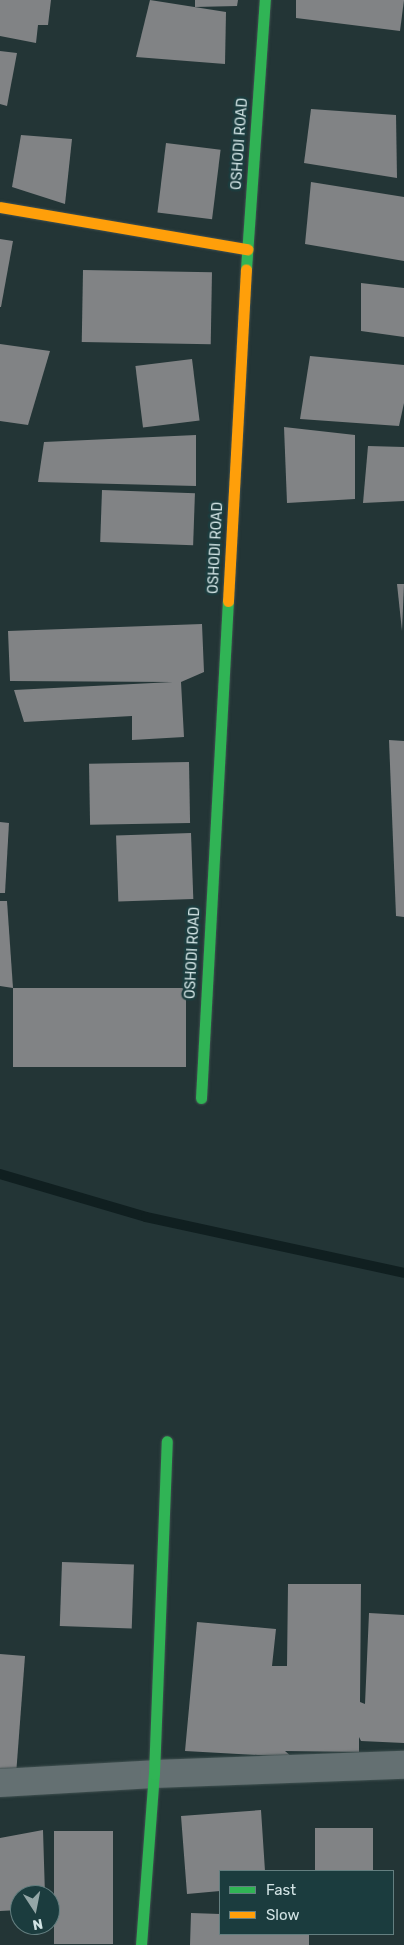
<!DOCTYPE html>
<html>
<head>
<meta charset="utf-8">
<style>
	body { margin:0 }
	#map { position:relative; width:404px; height:1945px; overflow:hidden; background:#233536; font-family:Rubik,sans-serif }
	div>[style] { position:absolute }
	.stream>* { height:10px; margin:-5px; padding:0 5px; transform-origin:5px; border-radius:5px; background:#101f20 }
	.building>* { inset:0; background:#818385; transform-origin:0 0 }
	.roads { filter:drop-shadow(0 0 1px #405050) drop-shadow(0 0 1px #405050) }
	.street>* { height:28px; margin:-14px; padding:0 14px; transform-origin:14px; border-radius:14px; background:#647072 }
	.fast>* { height:11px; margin:-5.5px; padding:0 5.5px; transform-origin:5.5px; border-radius:5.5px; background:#30b455 }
	.slow>* { height:11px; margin:-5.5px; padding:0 5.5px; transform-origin:5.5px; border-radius:5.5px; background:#ff9f0a }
	span { translate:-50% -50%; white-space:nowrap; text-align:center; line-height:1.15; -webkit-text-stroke:5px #1b3c3e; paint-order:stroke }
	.street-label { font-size:14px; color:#d1e3e4 }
	.legend { position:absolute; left:219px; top:1870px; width:175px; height:65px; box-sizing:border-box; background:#1b3c3e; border:1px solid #647f80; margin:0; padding:6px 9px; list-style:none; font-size:15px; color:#d1e3e4 }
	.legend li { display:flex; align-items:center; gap:10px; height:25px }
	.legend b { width:25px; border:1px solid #647f80 }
	.north { position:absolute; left:10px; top:1885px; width:50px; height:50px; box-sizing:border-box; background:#1b3c3e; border:1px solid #647f80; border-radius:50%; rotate:169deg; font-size:14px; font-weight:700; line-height:20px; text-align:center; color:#d1e3e4 }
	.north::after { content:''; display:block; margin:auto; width:18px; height:22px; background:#94a6a7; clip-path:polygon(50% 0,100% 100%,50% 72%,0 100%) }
</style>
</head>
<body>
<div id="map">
	<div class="stream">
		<div style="left:0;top:1174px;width:152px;rotate:16.4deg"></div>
		<div style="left:146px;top:1217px;width:264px;rotate:12.2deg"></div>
	</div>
	<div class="building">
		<div style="clip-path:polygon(0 0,51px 0,48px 25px,38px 25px,36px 43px,0 36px)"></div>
		<div style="clip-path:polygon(150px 0,226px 12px,225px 64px,136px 57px)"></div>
		<div style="clip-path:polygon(195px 0,238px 0,237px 6px,195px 7px)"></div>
		<div style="clip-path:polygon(296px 0,404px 0,400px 31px,296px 18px)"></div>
		<div style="clip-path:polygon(0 51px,17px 53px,7px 106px,0 104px)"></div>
		<div style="clip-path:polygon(311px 109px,396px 115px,397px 178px,304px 163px)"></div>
		<div style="clip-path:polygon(21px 135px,72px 139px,65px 204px,12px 187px)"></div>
		<div style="left:166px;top:143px;width:55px;height:70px;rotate:7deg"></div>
		<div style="clip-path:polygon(311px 182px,404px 197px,404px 261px,305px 244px)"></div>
		<div style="clip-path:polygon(0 239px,13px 241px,1px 307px,0 307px)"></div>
		<div style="left:83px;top:270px;width:129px;height:72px;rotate:1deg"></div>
		<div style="clip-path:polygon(361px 283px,404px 288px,404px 337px,361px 331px)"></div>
		<div style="clip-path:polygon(0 344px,50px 351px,28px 425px,0 421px)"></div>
		<div style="clip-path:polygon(310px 356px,404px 365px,404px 403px,399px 426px,300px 419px)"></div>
		<div style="left:192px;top:359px;width:62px;height:57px;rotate:83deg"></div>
		<div style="clip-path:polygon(284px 427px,355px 435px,355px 499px,287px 503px)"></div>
		<div style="clip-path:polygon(196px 435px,196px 486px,38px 482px,44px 442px)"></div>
		<div style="clip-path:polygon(368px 446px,404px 447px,404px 501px,363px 503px)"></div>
		<div style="left:102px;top:490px;width:93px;height:52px;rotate:2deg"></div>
		<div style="clip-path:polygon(397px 584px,404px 584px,402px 631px)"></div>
		<div style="clip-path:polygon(202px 624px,204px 672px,181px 682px,184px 737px,132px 740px,132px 716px,24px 722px,14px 690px,173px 682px,10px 681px,8px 631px)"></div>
		<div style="clip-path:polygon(389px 740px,404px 741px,404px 917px,396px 916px)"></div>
		<div style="left:189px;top:762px;width:61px;height:100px;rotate:89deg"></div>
		<div style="clip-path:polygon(0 822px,9px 823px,5px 893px,0 893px)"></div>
		<div style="left:191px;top:833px;width:66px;height:75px;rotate:88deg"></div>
		<div style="clip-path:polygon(0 901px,7px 901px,13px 988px,0 986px)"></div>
		<div style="left:13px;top:988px;width:173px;height:79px"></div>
		<div style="left:62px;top:1562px;width:72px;height:64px;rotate:2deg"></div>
		<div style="clip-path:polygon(288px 1584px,361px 1584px,360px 1702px,365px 1704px,369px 1613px,404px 1615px,404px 1743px,361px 1741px,359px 1737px,359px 1752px,285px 1751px,292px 1757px,185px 1751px,197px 1622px,276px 1629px,272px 1666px,287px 1666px)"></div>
		<div style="clip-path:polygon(0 1654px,25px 1656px,16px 1775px,0 1772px)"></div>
		<div style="clip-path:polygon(261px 1810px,265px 1871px,220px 1871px,220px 1891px,187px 1894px,181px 1816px)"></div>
		<div style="left:373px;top:1828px;width:43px;height:58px;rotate:90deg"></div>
		<div style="clip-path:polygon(43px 1830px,45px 1895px,20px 1895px,20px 1910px,0 1911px,0 1838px)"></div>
		<div style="left:54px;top:1831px;width:59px;height:113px"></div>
		<div style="clip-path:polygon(191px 1913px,220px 1914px,220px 1934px,309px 1934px,309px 1945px,190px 1945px)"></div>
	</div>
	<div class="roads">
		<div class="street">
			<div style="left:0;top:1783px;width:154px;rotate:-3.3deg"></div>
			<div style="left:154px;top:1774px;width:250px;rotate:-2.1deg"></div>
		</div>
		<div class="fast">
			<div style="left:246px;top:269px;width:270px;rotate:-86deg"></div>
			<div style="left:201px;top:1098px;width:498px;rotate:-86.9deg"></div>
			<div style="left:141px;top:1945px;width:171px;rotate:-85.7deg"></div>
			<div style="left:154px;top:1774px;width:333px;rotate:-87.8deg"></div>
		</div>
		<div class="slow">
			<div style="left:0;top:207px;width:251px;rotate:9.7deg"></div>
			<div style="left:228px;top:601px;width:332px;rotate:-86.9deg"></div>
		</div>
	</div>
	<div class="street-label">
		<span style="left:240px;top:144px;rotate:-86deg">OSHODI ROAD</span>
		<span style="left:216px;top:548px;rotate:-87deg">OSHODI ROAD</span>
		<span style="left:193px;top:953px;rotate:-87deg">OSHODI ROAD</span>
	</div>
	<ul class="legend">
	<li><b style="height:6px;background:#30b455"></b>Fast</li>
	<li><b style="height:6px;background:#ff9f0a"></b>Slow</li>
	</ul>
	<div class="north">N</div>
</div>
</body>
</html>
